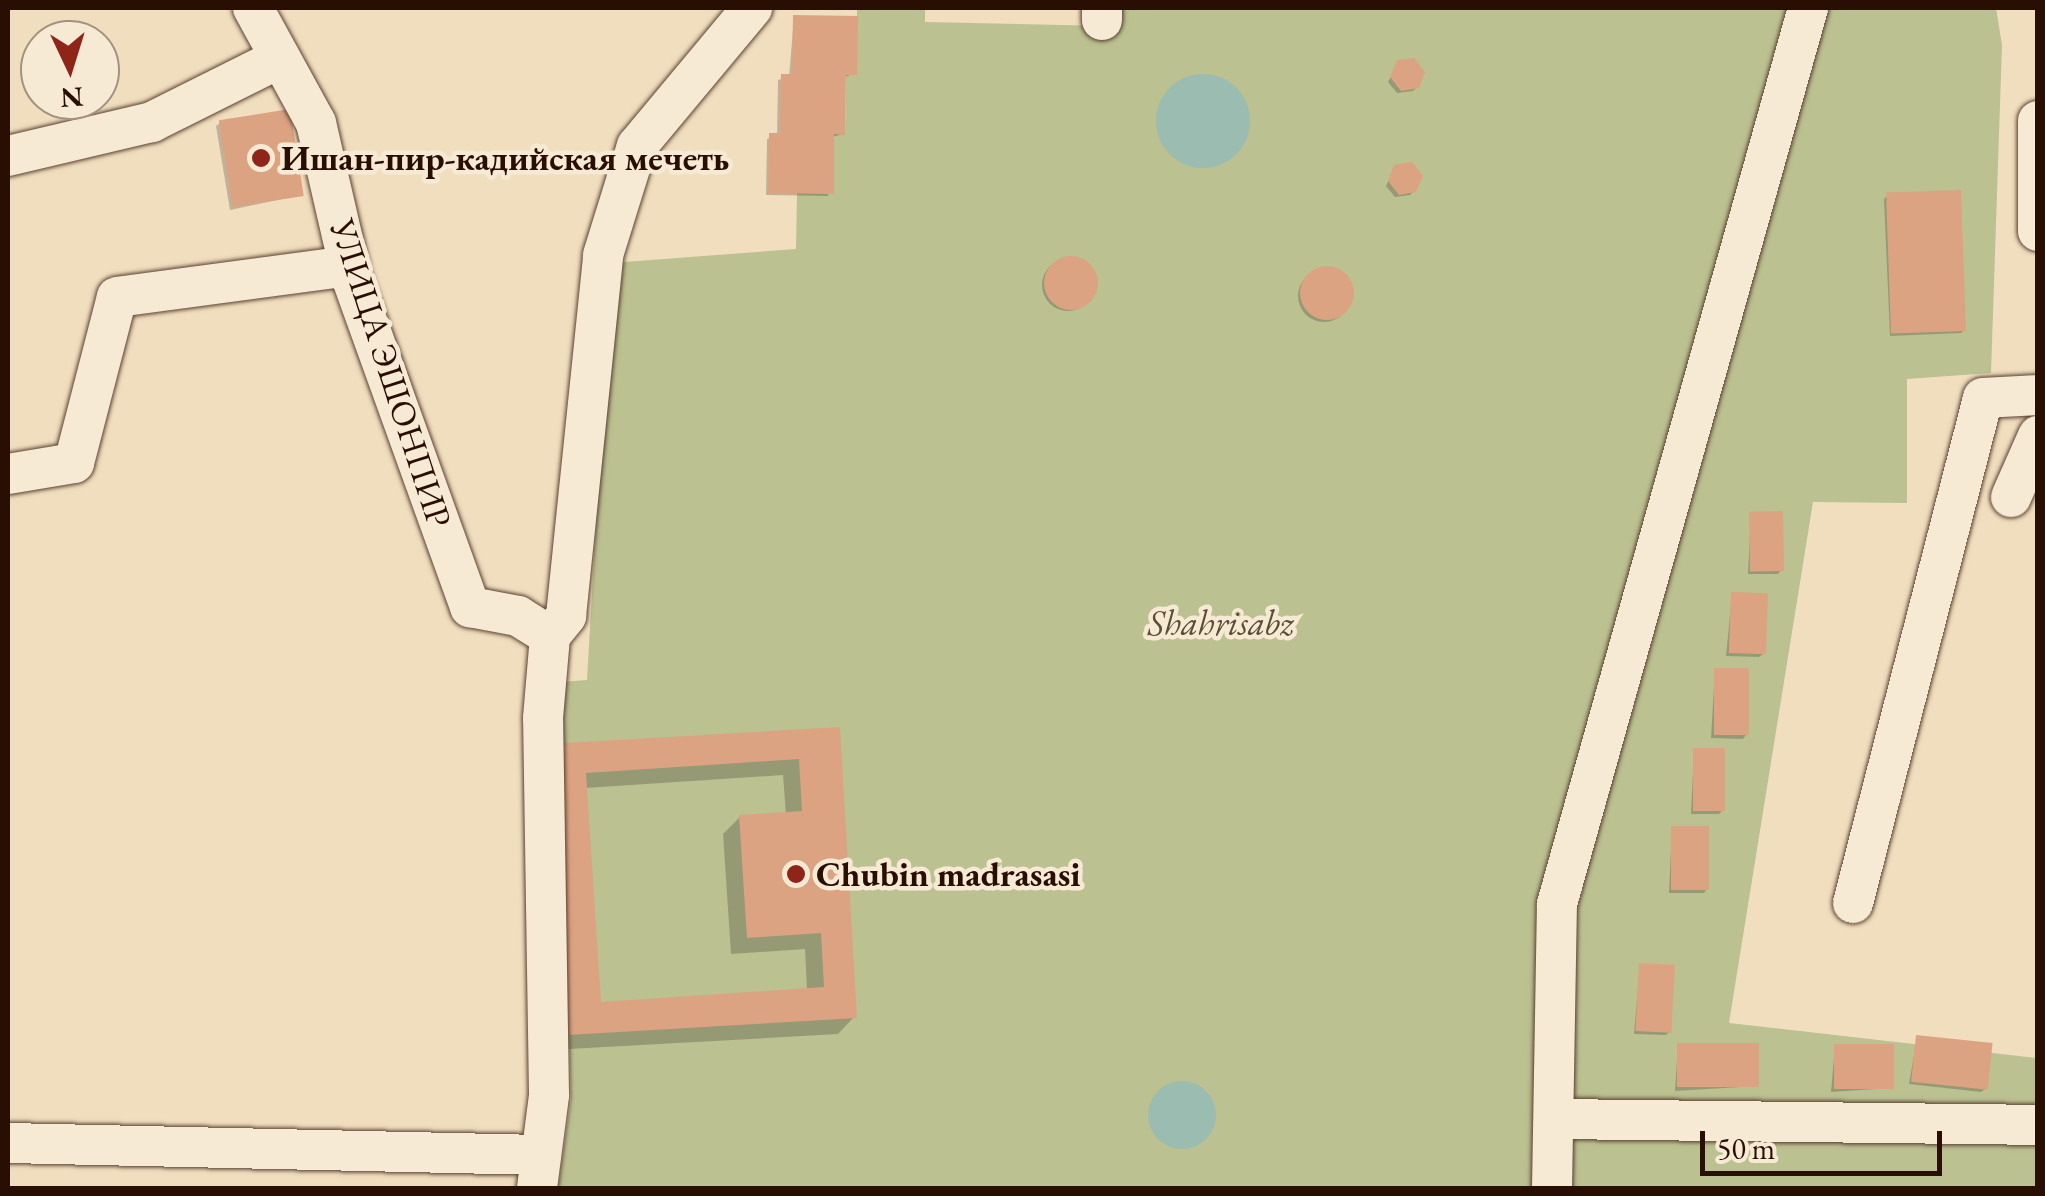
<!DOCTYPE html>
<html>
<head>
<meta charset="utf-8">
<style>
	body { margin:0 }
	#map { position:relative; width:2045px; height:1196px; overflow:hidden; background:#f1debe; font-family:"EB Garamond",serif }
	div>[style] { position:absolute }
	.green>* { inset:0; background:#bbc191 }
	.water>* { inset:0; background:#9bbcb0 }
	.round { border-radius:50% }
	.shadow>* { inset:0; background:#0003 }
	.building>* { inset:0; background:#dca382; transform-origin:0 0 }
	.roads { filter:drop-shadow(0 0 2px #5b4232) drop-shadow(0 0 2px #5b4232) }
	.minor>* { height:40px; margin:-20px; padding:0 20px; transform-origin:20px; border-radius:20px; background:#f6ead5 }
	.dots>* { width:28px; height:28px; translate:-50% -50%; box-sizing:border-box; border:5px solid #f6ead5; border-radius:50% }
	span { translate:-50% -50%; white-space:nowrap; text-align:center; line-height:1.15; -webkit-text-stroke:9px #f6ead5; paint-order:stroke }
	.poi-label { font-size:35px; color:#290e04; font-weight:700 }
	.left { translate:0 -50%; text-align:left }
	.street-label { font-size:35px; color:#290e04 }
	.park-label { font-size:35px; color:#5c4d35; font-style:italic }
	.frame { position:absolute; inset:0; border:10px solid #290e04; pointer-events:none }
	.north { position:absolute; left:20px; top:20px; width:100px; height:100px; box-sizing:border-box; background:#f6ead5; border:2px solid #a49281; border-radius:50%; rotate:176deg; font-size:28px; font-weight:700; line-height:40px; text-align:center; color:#290e04 }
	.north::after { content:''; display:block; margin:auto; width:35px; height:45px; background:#8f2418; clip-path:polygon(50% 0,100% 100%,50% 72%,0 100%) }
	.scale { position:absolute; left:1700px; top:1131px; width:242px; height:45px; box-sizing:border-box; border:5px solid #290e04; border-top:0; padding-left:12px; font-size:30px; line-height:35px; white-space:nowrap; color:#290e04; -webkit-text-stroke:8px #f6ead5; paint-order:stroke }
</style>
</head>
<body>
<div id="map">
	<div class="green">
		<div style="clip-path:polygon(857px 8px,925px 8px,925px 22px,1108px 26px,1109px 8px,1996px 8px,2002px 45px,1991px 373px,1907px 379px,1907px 503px,1813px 502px,1729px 1023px,2037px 1058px,2037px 1188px,558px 1188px,571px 1099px,560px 682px,587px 680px,611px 263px,796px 249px,797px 193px,834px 193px,834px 134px,845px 134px,846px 75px,857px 75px)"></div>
	</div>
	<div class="water">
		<div class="round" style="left:1156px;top:74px;width:94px;height:94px"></div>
		<div class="round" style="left:1148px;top:1081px;width:68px;height:68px"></div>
	</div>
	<div class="shadow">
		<div style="clip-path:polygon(794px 17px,854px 74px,844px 77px,843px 134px,832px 137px,828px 196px,766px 195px,767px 139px,777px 136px,778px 80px,789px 77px)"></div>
		<div style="clip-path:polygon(1398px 63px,1417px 87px,1413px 91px,1397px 93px,1388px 82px)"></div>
		<div style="clip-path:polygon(220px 123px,301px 195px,230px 210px,216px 126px)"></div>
		<div style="clip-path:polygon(1395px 167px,1414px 191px,1410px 195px,1395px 197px,1386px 186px)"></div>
		<div style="clip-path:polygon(1887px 196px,1965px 330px,1961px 333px,1890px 336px,1884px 199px)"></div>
		<div class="round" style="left:1042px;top:259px;width:52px;height:52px"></div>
		<div class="round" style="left:1298px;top:270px;width:52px;height:52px"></div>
		<div style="clip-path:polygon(1751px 514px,1781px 570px,1778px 574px,1748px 574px)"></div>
		<div style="clip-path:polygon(1732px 595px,1763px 654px,1759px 657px,1726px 656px)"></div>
		<div style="clip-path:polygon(1715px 670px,1746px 735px,1743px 739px,1711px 738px)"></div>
		<div style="clip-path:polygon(evenodd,838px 730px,854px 1017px,838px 1034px,551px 1050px,535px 763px,838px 730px,783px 775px,786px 815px,740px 817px,723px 834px,731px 954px,805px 949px,807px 991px,599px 1005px,585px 788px,783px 775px)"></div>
		<div style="clip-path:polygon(1694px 750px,1723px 810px,1719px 814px,1691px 814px)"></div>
		<div style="clip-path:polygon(1672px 828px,1707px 889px,1704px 893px,1669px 893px)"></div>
		<div style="clip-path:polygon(1640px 965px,1669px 1032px,1666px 1035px,1634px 1034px)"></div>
		<div style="clip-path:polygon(1917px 1038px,1985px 1089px,1981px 1092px,1909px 1084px)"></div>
		<div style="clip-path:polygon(1678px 1046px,1757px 1086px,1675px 1091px)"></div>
		<div style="clip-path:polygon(1835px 1046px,1891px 1088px,1831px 1092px)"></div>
	</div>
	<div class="building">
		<div style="clip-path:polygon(793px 15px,858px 16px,857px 75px,846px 75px,845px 135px,834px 134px,834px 194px,768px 193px,769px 133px,780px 133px,781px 74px,792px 74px)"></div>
		<div style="clip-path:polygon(1414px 58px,1425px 72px,1419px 88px,1401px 91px,1390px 77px,1397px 60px)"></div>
		<div style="left:290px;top:109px;width:88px;height:72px;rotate:81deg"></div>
		<div style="clip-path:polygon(1412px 162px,1423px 176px,1416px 192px,1399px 195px,1388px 181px,1394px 165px)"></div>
		<div style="left:1961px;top:190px;width:141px;height:75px;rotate:88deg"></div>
		<div class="round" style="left:1044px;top:256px;width:54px;height:54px"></div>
		<div class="round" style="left:1300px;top:266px;width:54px;height:54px"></div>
		<div style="left:1783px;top:511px;width:60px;height:34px;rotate:89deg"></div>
		<div style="left:1731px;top:592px;width:37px;height:61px;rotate:2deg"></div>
		<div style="left:1714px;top:668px;width:35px;height:67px"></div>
		<div style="clip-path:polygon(evenodd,840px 727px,857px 1018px,567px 1035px,550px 744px,840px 727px,799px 759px,802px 811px,739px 815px,747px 938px,821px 933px,824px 987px,601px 1002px,586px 773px,799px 759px)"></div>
		<div style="left:1693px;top:748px;width:32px;height:63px"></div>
		<div style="left:1671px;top:826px;width:38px;height:64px"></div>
		<div style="left:1639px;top:963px;width:36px;height:68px;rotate:3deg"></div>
		<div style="left:1916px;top:1035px;width:77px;height:47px;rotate:6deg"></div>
		<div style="left:1759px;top:1043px;width:44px;height:82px;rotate:90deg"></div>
		<div style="left:1834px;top:1044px;width:60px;height:45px"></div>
	</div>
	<div class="roads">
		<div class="minor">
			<div style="left:253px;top:8px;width:131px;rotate:61.3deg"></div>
			<div style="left:316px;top:123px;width:160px;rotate:77deg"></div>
			<div style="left:352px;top:279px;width:349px;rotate:70.2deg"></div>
			<div style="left:470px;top:607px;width:49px;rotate:10.6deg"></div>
			<div style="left:518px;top:616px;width:38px;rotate:32deg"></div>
			<div style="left:1102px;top:8px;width:12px;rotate:90deg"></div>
			<div style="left:2038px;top:121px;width:110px;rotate:90deg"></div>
			<div style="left:8px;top:156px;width:148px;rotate:-13.3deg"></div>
			<div style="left:152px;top:122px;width:143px;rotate:-26.6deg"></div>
			<div style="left:8px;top:474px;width:67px;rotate:-9.5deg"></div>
			<div style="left:74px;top:463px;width:171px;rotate:-75.5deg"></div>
			<div style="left:117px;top:297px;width:234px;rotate:-7.6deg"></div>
			<div style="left:2011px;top:497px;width:67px;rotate:-66.1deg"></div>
			<div style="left:1853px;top:903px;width:521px;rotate:-75.56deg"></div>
			<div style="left:1983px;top:398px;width:55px;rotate:-3.1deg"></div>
			<div style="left:1556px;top:1119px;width:482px;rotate:0.7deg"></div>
			<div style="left:8px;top:1143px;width:533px;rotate:1.29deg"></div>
			<div style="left:537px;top:1188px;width:94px;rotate:-82.6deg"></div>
			<div style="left:549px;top:1095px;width:377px;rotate:-90.9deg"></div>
			<div style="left:543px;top:718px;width:82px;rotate:-85.1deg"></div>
			<div style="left:550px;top:636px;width:26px;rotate:-51deg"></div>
			<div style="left:566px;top:616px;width:363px;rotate:-84.1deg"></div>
			<div style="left:603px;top:255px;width:114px;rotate:-72.7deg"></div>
			<div style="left:637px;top:146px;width:180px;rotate:-50.2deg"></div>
			<div style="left:1552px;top:1188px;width:284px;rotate:-89deg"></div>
			<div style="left:1557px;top:904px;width:930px;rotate:-74.35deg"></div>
		</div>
	</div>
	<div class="dots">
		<div style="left:261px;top:158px;background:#8f2418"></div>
		<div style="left:796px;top:874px;background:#8f2418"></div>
	</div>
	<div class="poi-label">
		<span class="left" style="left:281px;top:158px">Ишан-пир-кадийская мечеть</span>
		<span class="left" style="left:816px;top:874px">Chubin madrasasi</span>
	</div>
	<div class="street-label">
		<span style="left:391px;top:373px;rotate:72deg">УЛИЦА ЭШОНПИР</span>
	</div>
	<div class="park-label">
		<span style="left:1221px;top:623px">Shahrisabz</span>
	</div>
	<div class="frame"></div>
	<div class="north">N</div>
	<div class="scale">50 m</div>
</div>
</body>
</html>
